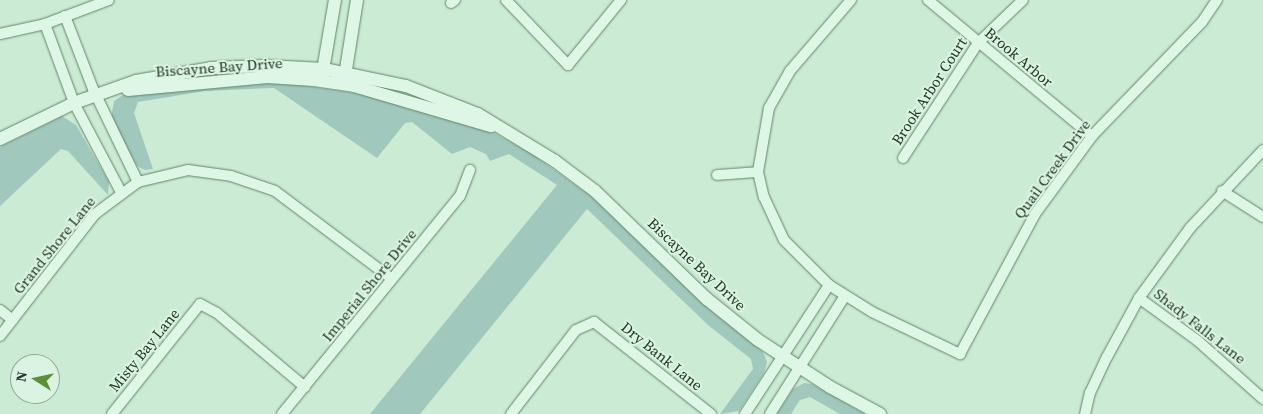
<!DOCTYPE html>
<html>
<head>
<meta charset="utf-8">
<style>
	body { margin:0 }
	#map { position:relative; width:1263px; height:414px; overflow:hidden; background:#ccebd5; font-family:"Source Serif 4",serif }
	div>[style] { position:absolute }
	.green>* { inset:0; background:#a0c8bd }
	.roads { filter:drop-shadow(0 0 1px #618666) drop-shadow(0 0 1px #618666) }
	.minor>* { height:10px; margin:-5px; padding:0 5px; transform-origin:5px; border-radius:5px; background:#def6e6 }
	.tertiary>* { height:12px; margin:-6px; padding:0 6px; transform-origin:6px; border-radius:6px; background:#def6e6 }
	span { translate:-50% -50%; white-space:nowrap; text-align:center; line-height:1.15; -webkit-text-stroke:4px #dbf3e2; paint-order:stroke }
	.street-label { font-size:15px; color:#233925 }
	.north { position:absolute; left:10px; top:354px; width:50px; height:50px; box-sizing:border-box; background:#dbf3e2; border:1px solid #91a996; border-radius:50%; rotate:280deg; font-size:14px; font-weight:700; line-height:20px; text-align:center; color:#233925 }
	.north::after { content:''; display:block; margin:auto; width:18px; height:22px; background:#5b8f38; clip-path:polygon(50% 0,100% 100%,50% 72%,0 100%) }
</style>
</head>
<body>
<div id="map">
	<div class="green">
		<div style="clip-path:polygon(250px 82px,294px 84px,388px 98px,496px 134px,532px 154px,595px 199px,708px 308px,763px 352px,767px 362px,764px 373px,739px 411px,720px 414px,753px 369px,751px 359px,708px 325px,587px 209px,420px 414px,370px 414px,557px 185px,509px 154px,490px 161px,486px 154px,470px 147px,452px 154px,412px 122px,405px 123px,377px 158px,274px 88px,205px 91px,138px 102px,134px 113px,153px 169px,145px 170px,137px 166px,111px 118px,114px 101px,123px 95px)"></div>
		<div style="clip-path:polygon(62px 116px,76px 125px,109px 182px,108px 195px,68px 151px,61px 149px,0 206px,0 147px)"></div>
		<div style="clip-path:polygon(804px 383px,812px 384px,865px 414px,840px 414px,810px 397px,800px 400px,791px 414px,777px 414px,793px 389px)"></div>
	</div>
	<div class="roads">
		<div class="minor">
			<div style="left:506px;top:0;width:90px;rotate:46.4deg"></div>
			<div style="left:568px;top:65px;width:84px;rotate:-50.8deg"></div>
			<div style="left:851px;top:0;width:94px;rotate:130.7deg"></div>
			<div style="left:790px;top:71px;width:43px;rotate:119.6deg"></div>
			<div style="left:769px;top:108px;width:65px;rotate:99.8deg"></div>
			<div style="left:758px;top:172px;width:26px;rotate:77deg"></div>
			<div style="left:764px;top:197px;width:47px;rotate:65.1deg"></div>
			<div style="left:784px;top:240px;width:64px;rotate:45deg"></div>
			<div style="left:829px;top:285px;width:51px;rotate:32.1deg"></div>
			<div style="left:872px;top:312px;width:98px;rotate:25.5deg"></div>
			<div style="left:960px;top:354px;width:159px;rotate:-61.8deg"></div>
			<div style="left:1035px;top:214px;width:97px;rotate:-53.8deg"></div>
			<div style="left:1092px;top:136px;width:158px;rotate:-46deg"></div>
			<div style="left:1202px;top:22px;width:27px;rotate:-56deg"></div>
			<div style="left:928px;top:0;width:213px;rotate:39.7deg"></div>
			<div style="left:451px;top:3px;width:5px;rotate:-37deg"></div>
			<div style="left:65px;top:16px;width:78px;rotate:69deg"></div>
			<div style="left:93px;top:89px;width:103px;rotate:64.2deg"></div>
			<div style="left:45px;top:24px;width:84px;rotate:69.8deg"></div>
			<div style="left:74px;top:103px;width:101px;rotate:62.2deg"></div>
			<div style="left:0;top:34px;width:46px;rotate:-12.5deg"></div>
			<div style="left:45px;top:24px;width:68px;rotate:-20.6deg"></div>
			<div style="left:903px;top:158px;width:137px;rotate:-56.9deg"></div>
			<div style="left:978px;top:43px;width:62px;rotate:-43.7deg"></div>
			<div style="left:717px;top:175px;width:41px;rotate:-4.2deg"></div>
			<div style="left:1222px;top:191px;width:49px;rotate:32.4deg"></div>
			<div style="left:1139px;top:298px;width:73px;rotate:36.1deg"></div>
			<div style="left:1198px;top:341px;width:87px;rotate:41.7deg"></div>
			<div style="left:0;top:310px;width:16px;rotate:38deg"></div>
			<div style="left:0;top:336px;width:155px;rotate:-52.1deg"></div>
			<div style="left:95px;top:214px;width:54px;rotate:-36.7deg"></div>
			<div style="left:138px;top:182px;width:51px;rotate:-13.5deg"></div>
			<div style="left:188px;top:170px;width:43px;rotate:7.9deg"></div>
			<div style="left:231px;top:176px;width:46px;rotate:18.8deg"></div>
			<div style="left:275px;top:191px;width:146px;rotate:36.9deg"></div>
			<div style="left:112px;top:414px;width:141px;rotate:-51.3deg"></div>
			<div style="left:200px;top:304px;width:19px;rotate:28deg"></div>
			<div style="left:217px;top:313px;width:115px;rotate:40.1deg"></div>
			<div style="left:282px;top:414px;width:281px;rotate:-50.8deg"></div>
			<div style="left:460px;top:196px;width:28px;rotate:-69deg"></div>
			<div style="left:511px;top:414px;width:106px;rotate:-52.3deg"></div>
			<div style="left:576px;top:330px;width:20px;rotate:-24deg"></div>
			<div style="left:594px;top:322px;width:149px;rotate:38.2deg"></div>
			<div style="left:745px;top:414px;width:154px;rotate:-56.9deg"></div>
			<div style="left:770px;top:414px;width:140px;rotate:-57.6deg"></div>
			<div style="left:1085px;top:414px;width:22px;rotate:-77deg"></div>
			<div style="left:1090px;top:393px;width:40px;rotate:-65deg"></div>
			<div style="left:1107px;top:357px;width:67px;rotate:-61.5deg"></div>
			<div style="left:1139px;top:298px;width:87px;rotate:-53.9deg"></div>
			<div style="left:1190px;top:228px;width:107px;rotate:-46.9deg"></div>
		</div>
		<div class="tertiary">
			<div style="left:322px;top:76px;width:77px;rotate:-80.3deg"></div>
			<div style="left:344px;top:82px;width:83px;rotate:-81deg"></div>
			<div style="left:128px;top:90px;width:140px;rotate:-5.3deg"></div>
			<div style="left:267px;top:77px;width:47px;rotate:3.7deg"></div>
			<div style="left:314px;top:80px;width:40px;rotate:8.5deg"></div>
			<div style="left:354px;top:86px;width:143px;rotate:16.3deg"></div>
			<div style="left:0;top:139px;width:82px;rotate:-25.9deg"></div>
			<div style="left:74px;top:103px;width:66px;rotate:-19.5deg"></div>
			<div style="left:136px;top:81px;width:76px;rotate:-9.8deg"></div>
			<div style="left:211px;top:68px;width:55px;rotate:-2.1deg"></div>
			<div style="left:266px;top:66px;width:58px;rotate:3deg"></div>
			<div style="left:324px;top:69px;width:84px;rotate:11.7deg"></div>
			<div style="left:406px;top:86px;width:77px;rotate:21.3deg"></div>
			<div style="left:478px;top:114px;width:90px;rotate:31.4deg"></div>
			<div style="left:555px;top:161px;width:50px;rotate:36.9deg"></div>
			<div style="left:595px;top:191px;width:156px;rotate:44deg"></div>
			<div style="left:707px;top:299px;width:65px;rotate:38.8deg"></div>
			<div style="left:758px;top:340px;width:86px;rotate:33.1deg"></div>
			<div style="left:830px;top:387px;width:57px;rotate:28.4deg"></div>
		</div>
	</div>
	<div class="street-label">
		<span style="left:1019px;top:57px;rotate:40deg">Brook Arbor</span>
		<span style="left:219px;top:67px;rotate:-4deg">Biscayne Bay Drive</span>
		<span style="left:929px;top:91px;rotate:-57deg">Brook Arbor Court</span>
		<span style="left:1052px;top:169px;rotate:-54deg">Quail Creek Drive</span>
		<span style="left:54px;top:245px;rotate:-51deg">Grand Shore Lane</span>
		<span style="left:697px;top:264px;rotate:43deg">Biscayne Bay Drive</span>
		<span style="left:369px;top:285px;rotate:-51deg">Imperial Shore Drive</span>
		<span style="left:1200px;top:326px;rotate:38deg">Shady Falls Lane</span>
		<span style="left:144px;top:350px;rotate:-51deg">Misty Bay Lane</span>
		<span style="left:662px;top:356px;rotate:39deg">Dry Bank Lane</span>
	</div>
	<div class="north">N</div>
</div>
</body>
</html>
